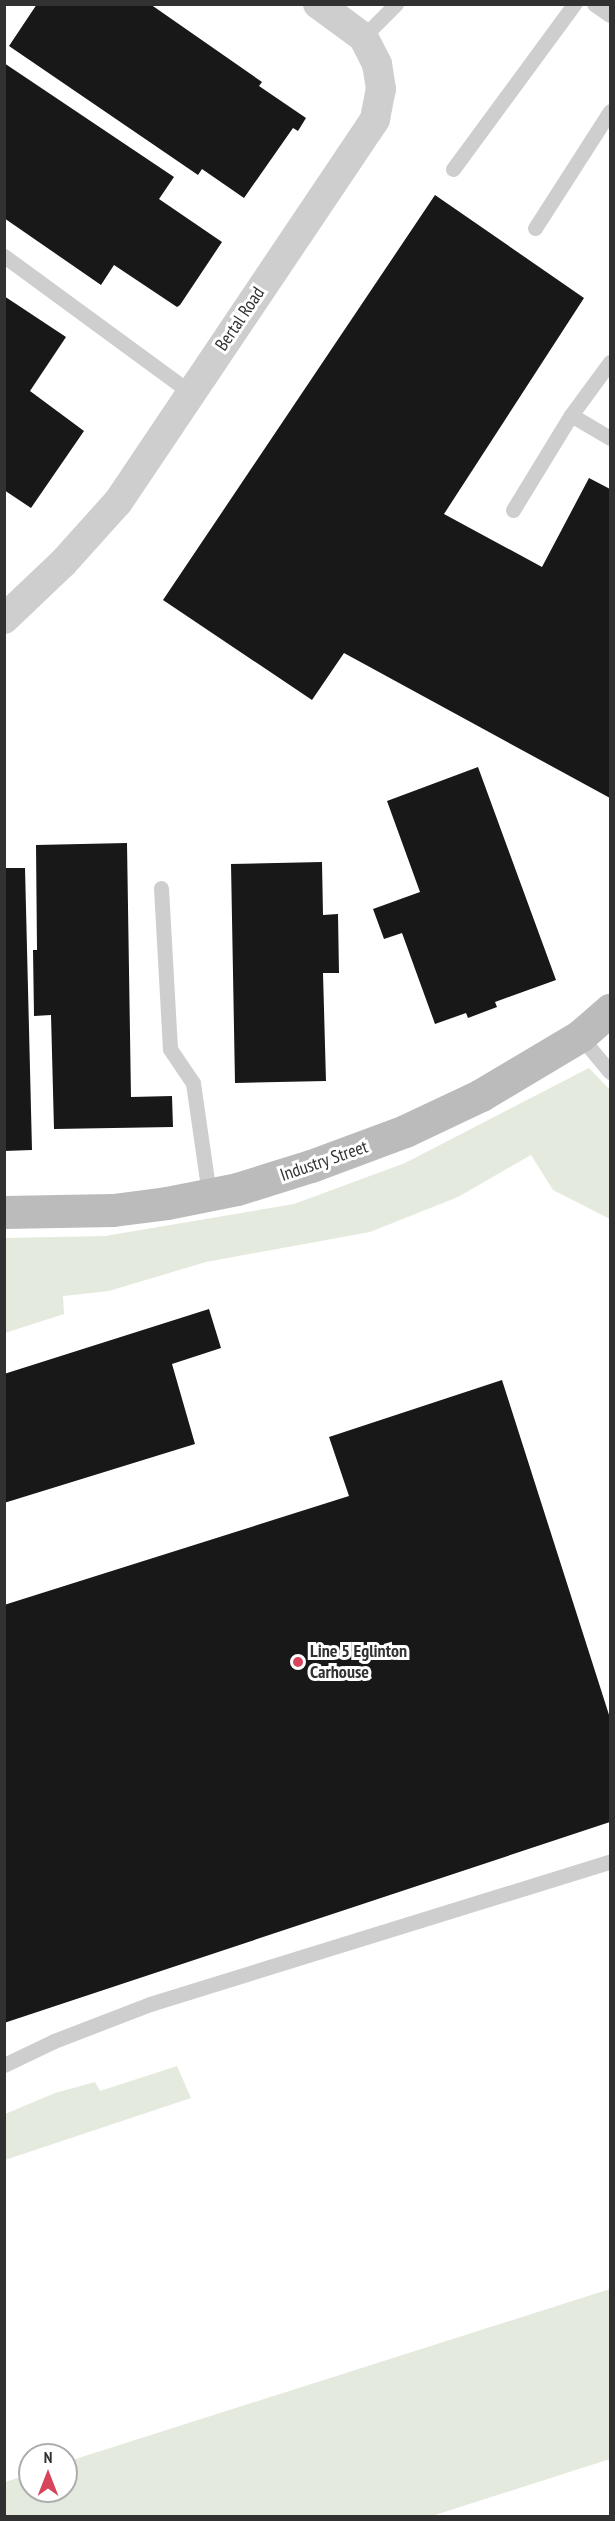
<!DOCTYPE html>
<html>
<head>
<meta charset="utf-8">
<style>
	body { margin:0 }
	#map { position:relative; width:615px; height:2521px; overflow:hidden; background:#fff; font-family:"PT Sans Narrow",sans-serif }
	div>[style] { position:absolute }
	.green>* { inset:0; background:#e5eade }
	.building>* { inset:0; background:#181818 }
	.lane>* { height:15px; margin:-7.5px; padding:0 7.5px; transform-origin:7.5px; border-radius:7.5px; background:#cecece }
	.street>* { height:30px; margin:-15px; padding:0 15px; transform-origin:15px; border-radius:15px; background:#cecece }
	.secondary>* { height:33px; margin:-16.5px; padding:0 16.5px; transform-origin:16.5px; border-radius:16.5px; background:#bbb }
	.dots>* { width:16px; height:16px; translate:-50% -50%; box-sizing:border-box; border:3px solid #fff; border-radius:50% }
	span { translate:-50% -50%; white-space:nowrap; text-align:center; line-height:1.15; -webkit-text-stroke:6px #fff; paint-order:stroke }
	.street-label { font-size:18px; color:#313131 }
	.poi-label { font-size:18px; color:#313131; font-weight:700 }
	.left { translate:0 -50%; text-align:left }
	.frame { position:absolute; inset:0; border:6px solid #313131; pointer-events:none }
	.north { position:absolute; left:18px; top:2443px; width:60px; height:60px; box-sizing:border-box; background:#fff; border:2px solid #adadad; border-radius:50%; rotate:0deg; font-size:16px; font-weight:700; line-height:24px; text-align:center; color:#313131 }
	.north::after { content:''; display:block; margin:auto; width:21px; height:27px; background:#d7455c; clip-path:polygon(50% 0,100% 100%,50% 72%,0 100%) }
</style>
</head>
<body>
<div id="map">
	<div class="green">
		<div style="clip-path:polygon(589px 1068px,610px 1090px,610px 1219px,553px 1190px,531px 1155px,458px 1197px,370px 1232px,206px 1262px,109px 1291px,63px 1296px,64px 1314px,5px 1333px,5px 1238px,105px 1236px,294px 1204px,405px 1163px)"></div>
		<div style="clip-path:polygon(177px 2066px,191px 2098px,5px 2160px,5px 2114px,55px 2093px,95px 2082px,100px 2091px)"></div>
		<div style="clip-path:polygon(610px 2289px,610px 2459px,432px 2516px,5px 2516px,5px 2482px,30px 2474px,30px 2491px,66px 2491px,66px 2462px)"></div>
	</div>
	<div class="building">
		<div style="clip-path:polygon(37px 4px,150px 4px,262px 82px,259px 86px,306px 118px,298px 131px,293px 128px,244px 198px,202px 169px,198px 175px,9px 46px)"></div>
		<div style="clip-path:polygon(4px 63px,174px 177px,159px 199px,222px 242px,180px 305px,177px 307px,114px 265px,101px 285px,4px 218px)"></div>
		<div style="clip-path:polygon(435px 195px,584px 298px,444px 514px,542px 567px,589px 478px,610px 489px,610px 798px,344px 653px,312px 700px,163px 600px)"></div>
		<div style="clip-path:polygon(4px 296px,66px 337px,30px 391px,84px 431px,31px 508px,4px 490px)"></div>
		<div style="clip-path:polygon(478px 767px,556px 980px,495px 1002px,497px 1007px,468px 1018px,466px 1013px,435px 1024px,402px 933px,384px 939px,373px 909px,420px 892px,387px 801px)"></div>
		<div style="clip-path:polygon(127px 843px,131px 1097px,172px 1096px,173px 1127px,54px 1129px,51px 1015px,34px 1016px,33px 950px,37px 950px,36px 845px)"></div>
		<div style="clip-path:polygon(322px 862px,323px 915px,338px 914px,339px 973px,323px 973px,326px 1081px,235px 1083px,231px 864px)"></div>
		<div style="clip-path:polygon(4px 868px,25px 868px,32px 1150px,4px 1151px)"></div>
		<div style="clip-path:polygon(209px 1309px,221px 1348px,172px 1364px,195px 1444px,4px 1503px,4px 1374px)"></div>
		<div style="clip-path:polygon(502px 1380px,610px 1718px,610px 1822px,4px 2023px,4px 1605px,349px 1496px,329px 1437px)"></div>
	</div>
	<div class="lane">
		<div style="left:594px;top:4px;width:19px;rotate:35deg"></div>
		<div style="left:363px;top:37px;width:47px;rotate:-45deg"></div>
		<div style="left:453px;top:169px;width:205px;rotate:-53.7deg"></div>
		<div style="left:535px;top:228px;width:139px;rotate:-57.3deg"></div>
		<div style="left:4px;top:256px;width:230px;rotate:36.2deg"></div>
		<div style="left:610px;top:362px;width:66px;rotate:126.3deg"></div>
		<div style="left:571px;top:415px;width:45px;rotate:30.5deg"></div>
		<div style="left:513px;top:510px;width:111px;rotate:-58.6deg"></div>
		<div style="left:161px;top:888px;width:161px;rotate:86.8deg"></div>
		<div style="left:170px;top:1049px;width:41px;rotate:55.9deg"></div>
		<div style="left:193px;top:1083px;width:112px;rotate:81.8deg"></div>
		<div style="left:580px;top:1036px;width:47px;rotate:50.2deg"></div>
		<div style="left:4px;top:2065px;width:55px;rotate:-25.6deg"></div>
		<div style="left:54px;top:2041px;width:103px;rotate:-21.1deg"></div>
		<div style="left:150px;top:2004px;width:481px;rotate:-17.2deg"></div>
	</div>
	<div class="street">
		<div style="left:4px;top:619px;width:81px;rotate:-43.5deg"></div>
		<div style="left:63px;top:563px;width:82px;rotate:-48deg"></div>
		<div style="left:118px;top:502px;width:461px;rotate:-56.1deg"></div>
		<div style="left:375px;top:119px;width:31px;rotate:-79deg"></div>
		<div style="left:381px;top:89px;width:25px;rotate:-99deg"></div>
		<div style="left:377px;top:64px;width:30px;rotate:-117deg"></div>
		<div style="left:363px;top:37px;width:56px;rotate:-143.7deg"></div>
	</div>
	<div class="secondary">
		<div style="left:4px;top:1212px;width:109px;rotate:-1.1deg"></div>
		<div style="left:113px;top:1210px;width:54px;rotate:-7.4deg"></div>
		<div style="left:167px;top:1203px;width:71px;rotate:-11.3deg"></div>
		<div style="left:237px;top:1189px;width:77px;rotate:-17.3deg"></div>
		<div style="left:311px;top:1166px;width:100px;rotate:-20.4deg"></div>
		<div style="left:405px;top:1131px;width:84px;rotate:-25.3deg"></div>
		<div style="left:481px;top:1095px;width:115px;rotate:-30.8deg"></div>
		<div style="left:580px;top:1036px;width:40px;rotate:-41deg"></div>
	</div>
	<div class="dots">
		<div style="left:298px;top:1662px;background:#d7455c"></div>
	</div>
	<div class="street-label">
		<span style="left:240px;top:319px;rotate:-56deg">Bertal Road</span>
		<span style="left:324px;top:1161px;rotate:-19deg">Industry Street</span>
	</div>
	<div class="poi-label">
		<span class="left" style="left:310px;top:1662px">Line 5 Eglinton<br>Carhouse</span>
	</div>
	<div class="frame"></div>
	<div class="north">N</div>
</div>
</body>
</html>
